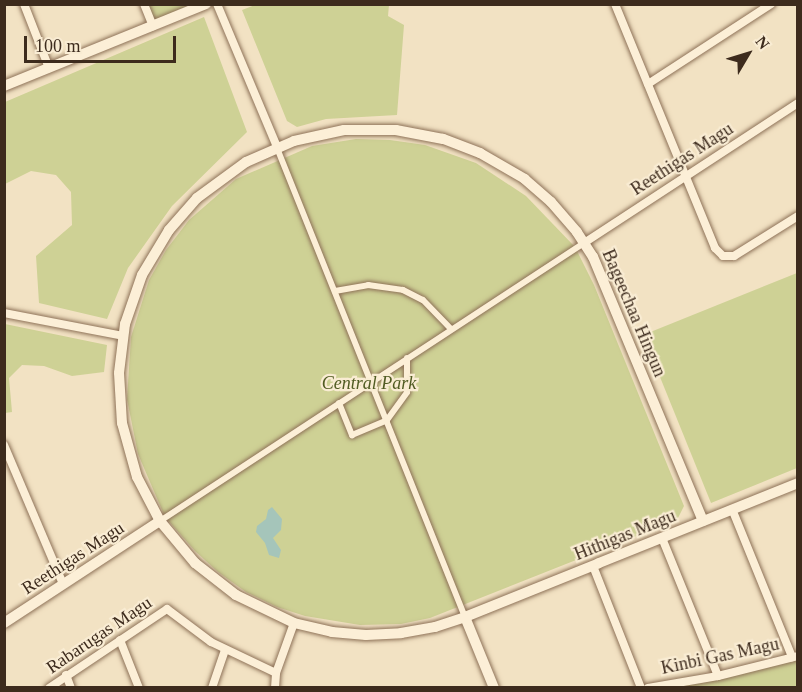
<!DOCTYPE html>
<html>
<head>
<meta charset="utf-8">
<style>
	body { margin:0 }
	#map { position:relative; width:802px; height:692px; overflow:hidden; background:#f2e2c3; font-family:"Times New Roman",serif }
	div>[style] { position:absolute }
	.green>* { inset:0; background:#ced195 }
	.water>* { inset:0; background:#a5c5ba }
	.roads { filter:drop-shadow(0 0 2px #8e7258) drop-shadow(0 0 2px #8e7258) }
	.pedestrian>* { height:6px; margin:-3px; padding:0 3px; transform-origin:3px; border-radius:3px; background:#fcefd7 }
	.minor>* { height:8px; margin:-4px; padding:0 4px; transform-origin:4px; border-radius:4px; background:#fcefd7 }
	.tertiary>* { height:10px; margin:-5px; padding:0 5px; transform-origin:5px; border-radius:5px; background:#fcefd7 }
	span { translate:-50% -50%; white-space:nowrap; text-align:center; line-height:1.15; -webkit-text-stroke:4.5px #f9ecd3; paint-order:stroke }
	.street-label { font-size:18px; color:#3d2b1d }
	.park-label { font-size:18px; color:#505b22; font-style:italic }
	.frame { position:absolute; inset:0; border:6px solid #3d2b1d; pointer-events:none }
	.north { position:absolute; left:718px; top:24px; width:60px; height:60px; -webkit-text-stroke:4px #f9ecd3; paint-order:stroke; rotate:52deg; font-size:16px; font-weight:700; line-height:24px; text-align:center; color:#3d2b1d }
	.north::after { content:''; display:block; margin:auto; width:21px; height:27px; background:#3d2b1d; clip-path:polygon(50% 0,100% 100%,50% 72%,0 100%) }
	.scale { position:absolute; left:24px; top:36px; width:152px; height:27px; box-sizing:border-box; border:3px solid #3d2b1d; border-top:0; padding-left:8px; font-size:18px; line-height:21px; white-space:nowrap; color:#3d2b1d; -webkit-text-stroke:4px #f9ecd3; paint-order:stroke }
</style>
</head>
<body>
<div id="map">
	<div class="green">
		<div style="clip-path:polygon(144px 5px,205px 5px,153px 26px)"></div>
		<div style="clip-path:polygon(255px 5px,389px 5px,388px 16px,404px 25px,397px 115px,326px 119px,297px 127px,287px 121px,242px 10px)"></div>
		<div style="clip-path:polygon(204px 17px,247px 132px,172px 206px,128px 268px,107px 319px,39px 303px,36px 256px,72px 225px,71px 192px,56px 175px,31px 171px,5px 184px,5px 102px)"></div>
		<div style="clip-path:polygon(356px 139px,390px 140px,425px 145px,476px 163px,526px 196px,575px 247px,594px 285px,684px 506px,677px 520px,430px 618px,401px 624px,360px 625px,305px 616px,277px 607px,246px 592px,218px 572px,195px 551px,165px 517px,138px 454px,127px 399px,131px 337px,149px 280px,166px 250px,189px 220px,236px 179px,312px 146px)"></div>
		<div style="clip-path:polygon(797px 273px,797px 468px,711px 503px,643px 335px)"></div>
		<div style="clip-path:polygon(5px 324px,107px 345px,104px 372px,72px 376px,44px 366px,22px 365px,9px 378px,12px 412px,5px 413px)"></div>
		<div style="clip-path:polygon(797px 656px,797px 687px,676px 688px,675px 683px)"></div>
	</div>
	<div class="water">
		<div style="clip-path:polygon(272px 507px,282px 519px,281px 530px,273px 538px,281px 550px,279px 558px,269px 555px,265px 543px,256px 532px,257px 526px,266px 519px,268px 510px)"></div>
	</div>
	<div class="roads">
		<div class="pedestrian">
			<div style="left:277px;top:148px;width:505px;rotate:68.16deg"></div>
			<div style="left:335px;top:291px;width:34px;rotate:-10deg"></div>
			<div style="left:368px;top:285px;width:35px;rotate:8deg"></div>
			<div style="left:403px;top:290px;width:22px;rotate:27deg"></div>
			<div style="left:423px;top:300px;width:40px;rotate:46deg"></div>
			<div style="left:339px;top:403px;width:35px;rotate:68deg"></div>
			<div style="left:352px;top:435px;width:38px;rotate:-23deg"></div>
			<div style="left:387px;top:420px;width:34px;rotate:-54deg"></div>
			<div style="left:407px;top:392px;width:34px;rotate:-90deg"></div>
			<div style="left:160px;top:521px;width:507px;rotate:-33.25deg"></div>
		</div>
		<div class="minor">
			<div style="left:24px;top:4px;width:69px;rotate:68.7deg"></div>
			<div style="left:144px;top:4px;width:24px;rotate:68deg"></div>
			<div style="left:217px;top:4px;width:155px;rotate:67.2deg"></div>
			<div style="left:615px;top:4px;width:264px;rotate:67.7deg"></div>
			<div style="left:715px;top:248px;width:11px;rotate:45deg"></div>
			<div style="left:723px;top:256px;width:11px"></div>
			<div style="left:734px;top:256px;width:75px;rotate:-32deg"></div>
			<div style="left:648px;top:84px;width:147px;rotate:-33deg"></div>
			<div style="left:584px;top:243px;width:256px;rotate:-33.2deg"></div>
			<div style="left:4px;top:313px;width:121px;rotate:10.9deg"></div>
			<div style="left:4px;top:445px;width:151px;rotate:67deg"></div>
			<div style="left:732px;top:509px;width:160px;rotate:67.9deg"></div>
			<div style="left:662px;top:538px;width:149px;rotate:67.9deg"></div>
			<div style="left:593px;top:566px;width:131px;rotate:68.5deg"></div>
			<div style="left:120px;top:640px;width:52px;rotate:68.4deg"></div>
			<div style="left:66px;top:675px;width:14px;rotate:69deg"></div>
			<div style="left:49px;top:688px;width:142px;rotate:-33.8deg"></div>
			<div style="left:167px;top:609px;width:55px;rotate:36.9deg"></div>
			<div style="left:211px;top:642px;width:72px;rotate:25.5deg"></div>
			<div style="left:212px;top:688px;width:40px;rotate:-71.1deg"></div>
			<div style="left:275px;top:688px;width:15px;rotate:-86deg"></div>
			<div style="left:276px;top:673px;width:53px;rotate:-70.2deg"></div>
			<div style="left:648px;top:688px;width:71px;rotate:-9.7deg"></div>
			<div style="left:718px;top:676px;width:82px;rotate:-14deg"></div>
		</div>
		<div class="tertiary">
			<div style="left:4px;top:86px;width:218px;rotate:-22.1deg"></div>
			<div style="left:703px;top:521px;width:286px;rotate:-112.6deg"></div>
			<div style="left:593px;top:257px;width:30px;rotate:-123deg"></div>
			<div style="left:577px;top:232px;width:40px;rotate:-131deg"></div>
			<div style="left:551px;top:202px;width:35px;rotate:-139deg"></div>
			<div style="left:525px;top:179px;width:52px;rotate:-150deg"></div>
			<div style="left:480px;top:153px;width:40px;rotate:-159deg"></div>
			<div style="left:443px;top:139px;width:48px;rotate:-169.2deg"></div>
			<div style="left:396px;top:130px;width:52px;rotate:180deg"></div>
			<div style="left:344px;top:130px;width:51px;rotate:167.6deg"></div>
			<div style="left:294px;top:141px;width:52px;rotate:156.4deg"></div>
			<div style="left:246px;top:162px;width:61px;rotate:143.7deg"></div>
			<div style="left:197px;top:198px;width:43px;rotate:131.2deg"></div>
			<div style="left:169px;top:230px;width:52px;rotate:121deg"></div>
			<div style="left:142px;top:275px;width:52px;rotate:109.1deg"></div>
			<div style="left:125px;top:324px;width:49px;rotate:97deg"></div>
			<div style="left:119px;top:373px;width:50px;rotate:86.6deg"></div>
			<div style="left:122px;top:423px;width:56px;rotate:74.5deg"></div>
			<div style="left:137px;top:477px;width:50px;rotate:62.4deg"></div>
			<div style="left:160px;top:521px;width:55px;rotate:50.2deg"></div>
			<div style="left:195px;top:563px;width:52px;rotate:38deg"></div>
			<div style="left:236px;top:595px;width:64px;rotate:25.8deg"></div>
			<div style="left:294px;top:623px;width:39px;rotate:13deg"></div>
			<div style="left:332px;top:632px;width:34px;rotate:5deg"></div>
			<div style="left:366px;top:635px;width:35px;rotate:-3deg"></div>
			<div style="left:401px;top:633px;width:35px;rotate:-10deg"></div>
			<div style="left:435px;top:627px;width:32px;rotate:-18deg"></div>
			<div style="left:465px;top:617px;width:144px;rotate:-21.9deg"></div>
			<div style="left:599px;top:563px;width:214px;rotate:-21.9deg"></div>
			<div style="left:465px;top:617px;width:77px;rotate:67.8deg"></div>
			<div style="left:4px;top:623px;width:186px;rotate:-33.2deg"></div>
		</div>
	</div>
	<div class="street-label">
		<span style="left:682px;top:159px;rotate:-33deg">Reethigas Magu</span>
		<span style="left:634px;top:313px;rotate:67deg">Bageechaa Hingun</span>
		<span style="left:625px;top:535px;rotate:-22deg">Hithigas Magu</span>
		<span style="left:73px;top:558px;rotate:-33deg">Reethigas Magu</span>
		<span style="left:99px;top:635px;rotate:-34deg">Rabarugas Magu</span>
		<span style="left:720px;top:656px;rotate:-12deg">Kinbi Gas Magu</span>
	</div>
	<div class="park-label">
		<span style="left:369px;top:383px">Central Park</span>
	</div>
	<div class="frame"></div>
	<div class="north">N</div>
	<div class="scale">100 m</div>
</div>
</body>
</html>
